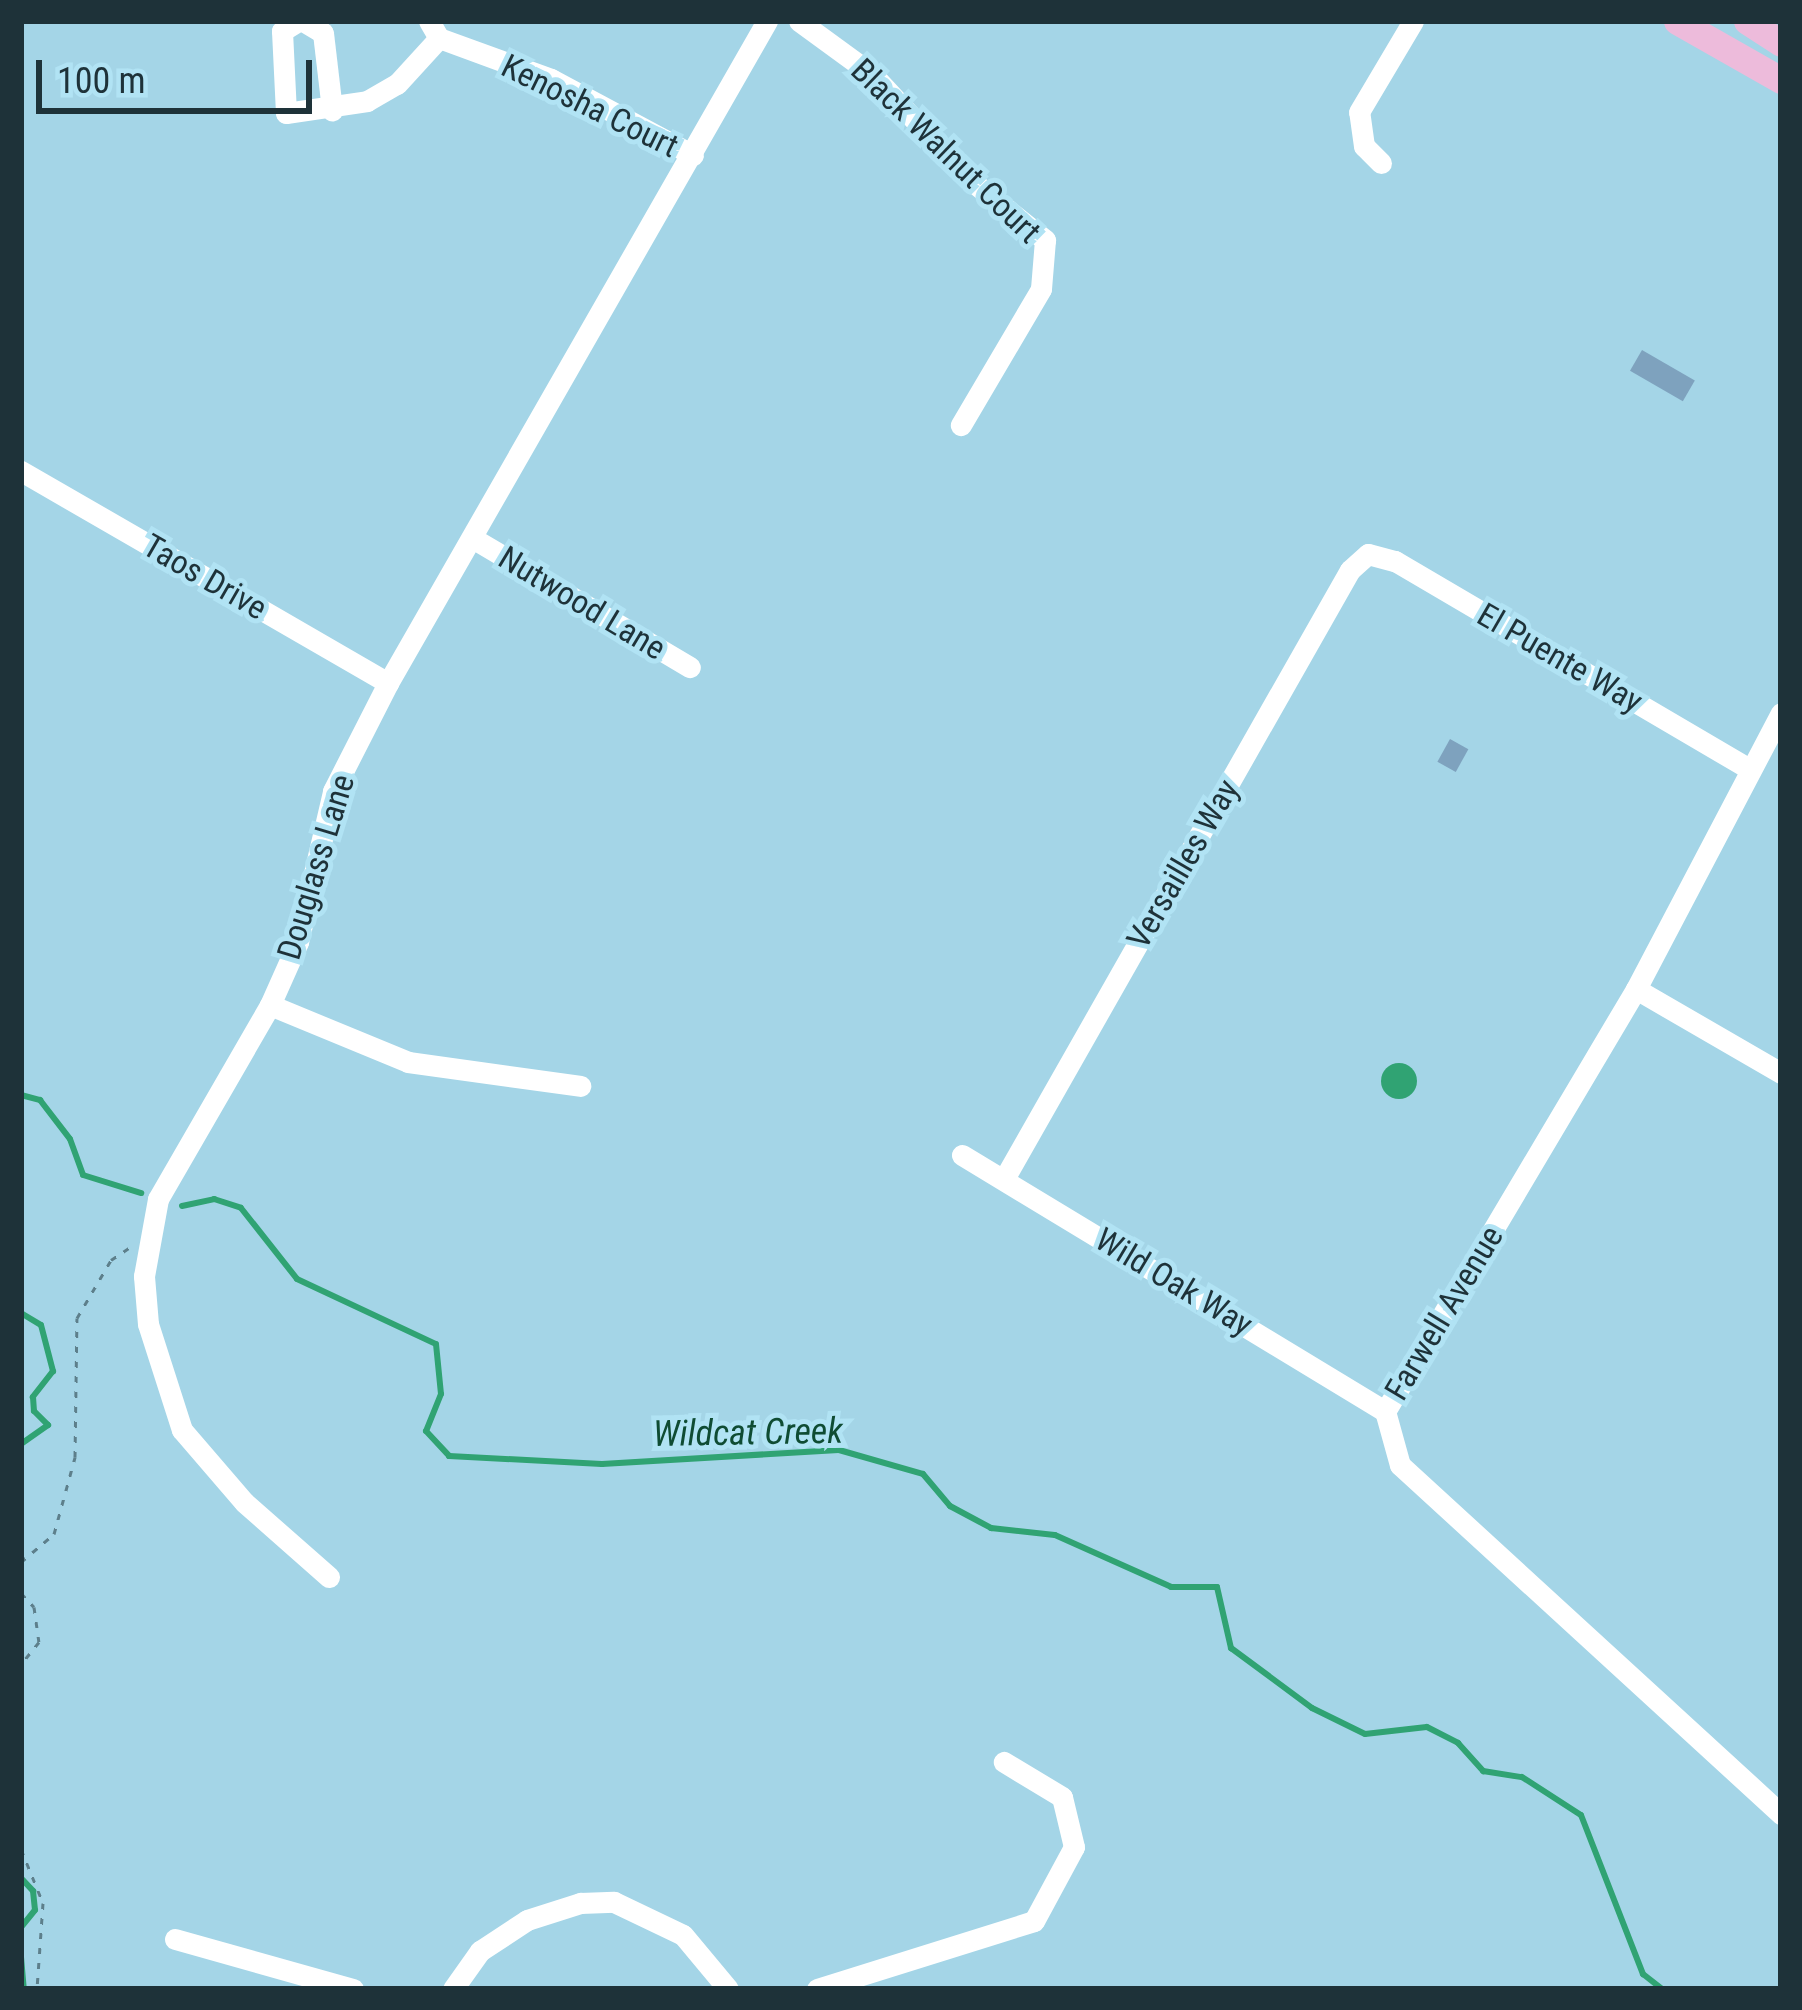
<!DOCTYPE html>
<html>
<head>
<meta charset="utf-8">
<style>
	body { margin:0 }
	#map { position:relative; width:1802px; height:2010px; overflow:hidden; background:#a4d5e7; font-family:"Roboto Condensed",sans-serif }
	div>[style] { position:absolute }
	.water>* { inset:0; background:#30a373 }
	.round { border-radius:50% }
	.stream>* { height:6px; margin:-3px; padding:0 3px; transform-origin:3px; border-radius:3px; background:#30a373 }
	.building>* { inset:0; background:#7ea2be; transform-origin:0 0 }
	.path>* { height:3px; margin-top:-1.5px; transform-origin:0; background:repeating-linear-gradient(90deg,#5d7f8b 0 6px,transparent 0 15px) }
	.minor>* { height:21px; margin:-10.5px; padding:0 10.5px; transform-origin:10.5px; border-radius:10.5px; background:#fff }
	.major>* { height:27px; margin:-13.5px; padding:0 13.5px; transform-origin:13.5px; border-radius:13.5px; background:#edbbdb }
	span { translate:-50% -50%; white-space:nowrap; text-align:center; line-height:1.15; -webkit-text-stroke:10px #b1e3f4; paint-order:stroke }
	.street-label { font-size:33px; color:#1e3239 }
	.water-label { font-size:36px; color:#0f4c33; font-style:italic }
	.frame { position:absolute; inset:0; border:24px solid #1e3239; pointer-events:none }
	.scale { position:absolute; left:36px; top:60px; width:276px; height:54px; box-sizing:border-box; border:6px solid #1e3239; border-top:0; padding-left:15px; font-size:36px; line-height:42px; white-space:nowrap; color:#1e3239; -webkit-text-stroke:9px #b1e3f4; paint-order:stroke }
</style>
</head>
<body>
<div id="map">
	<div class="water">
		<div class="round" style="left:1381px;top:1063px;width:36px;height:36px"></div>
	</div>
	<div class="stream">
		<div style="left:21px;top:1095px;width:20px;rotate:15deg"></div>
		<div style="left:40px;top:1100px;width:49px;rotate:52.4deg"></div>
		<div style="left:70px;top:1139px;width:38px;rotate:70deg"></div>
		<div style="left:83px;top:1175px;width:61px;rotate:17.2deg"></div>
		<div style="left:182px;top:1206px;width:33px;rotate:-12deg"></div>
		<div style="left:214px;top:1199px;width:28px;rotate:18deg"></div>
		<div style="left:241px;top:1208px;width:90px;rotate:51.7deg"></div>
		<div style="left:297px;top:1279px;width:153px;rotate:25.1deg"></div>
		<div style="left:436px;top:1344px;width:50px;rotate:84.3deg"></div>
		<div style="left:441px;top:1394px;width:40px;rotate:112deg"></div>
		<div style="left:426px;top:1431px;width:34px;rotate:47deg"></div>
		<div style="left:449px;top:1456px;width:153px;rotate:3deg"></div>
		<div style="left:602px;top:1464px;width:237px;rotate:-3.4deg"></div>
		<div style="left:839px;top:1450px;width:87px;rotate:15.9deg"></div>
		<div style="left:923px;top:1474px;width:42px;rotate:49.8deg"></div>
		<div style="left:950px;top:1506px;width:47px;rotate:28.2deg"></div>
		<div style="left:991px;top:1528px;width:64px;rotate:6.2deg"></div>
		<div style="left:1055px;top:1535px;width:127px;rotate:24.1deg"></div>
		<div style="left:1171px;top:1587px;width:46px"></div>
		<div style="left:1217px;top:1587px;width:63px;rotate:77.1deg"></div>
		<div style="left:1231px;top:1648px;width:101px;rotate:36.5deg"></div>
		<div style="left:1312px;top:1708px;width:59px;rotate:26.1deg"></div>
		<div style="left:1365px;top:1734px;width:62px;rotate:-6.4deg"></div>
		<div style="left:1427px;top:1727px;width:35px;rotate:27deg"></div>
		<div style="left:1458px;top:1743px;width:38px;rotate:48deg"></div>
		<div style="left:1483px;top:1771px;width:39px;rotate:9deg"></div>
		<div style="left:1522px;top:1777px;width:70px;rotate:32.8deg"></div>
		<div style="left:1581px;top:1815px;width:171px;rotate:68.7deg"></div>
		<div style="left:1643px;top:1974px;width:24px;rotate:38deg"></div>
		<div style="left:21px;top:1313px;width:23px;rotate:31deg"></div>
		<div style="left:41px;top:1325px;width:48px;rotate:75.4deg"></div>
		<div style="left:53px;top:1371px;width:33px;rotate:128deg"></div>
		<div style="left:33px;top:1397px;width:14px;rotate:86deg"></div>
		<div style="left:34px;top:1411px;width:20px;rotate:45deg"></div>
		<div style="left:48px;top:1425px;width:33px;rotate:145deg"></div>
		<div style="left:21px;top:1878px;width:18px;rotate:47deg"></div>
		<div style="left:33px;top:1891px;width:19px;rotate:84deg"></div>
		<div style="left:35px;top:1910px;width:22px;rotate:129deg"></div>
		<div style="left:21px;top:1957px;width:32px;rotate:85deg"></div>
	</div>
	<div class="building">
		<div style="left:1642px;top:350px;width:61px;height:24px;rotate:30deg"></div>
		<div style="left:1450px;top:739px;width:21px;height:26px;rotate:29deg"></div>
	</div>
	<div class="path">
		<div style="left:21px;top:1562px;width:43px;rotate:-40.3deg"></div>
		<div style="left:54px;top:1534px;width:80px;rotate:-74.7deg"></div>
		<div style="left:75px;top:1457px;width:139px;rotate:-89.2deg"></div>
		<div style="left:77px;top:1318px;width:67px;rotate:-59.6deg"></div>
		<div style="left:111px;top:1260px;width:22px;rotate:-34deg"></div>
		<div style="left:21px;top:1593px;width:19px;rotate:47deg"></div>
		<div style="left:34px;top:1607px;width:35px;rotate:82deg"></div>
		<div style="left:39px;top:1642px;width:28px;rotate:129deg"></div>
		<div style="left:21px;top:1849px;width:58px;rotate:67.8deg"></div>
		<div style="left:43px;top:1903px;width:86px;rotate:94deg"></div>
	</div>
	<div class="minor">
		<div style="left:298px;top:21px;width:19px;rotate:148deg"></div>
		<div style="left:282px;top:31px;width:82px;rotate:87.2deg"></div>
		<div style="left:286px;top:113px;width:82px;rotate:-8.4deg"></div>
		<div style="left:367px;top:101px;width:34px;rotate:-30deg"></div>
		<div style="left:397px;top:84px;width:62px;rotate:-47.6deg"></div>
		<div style="left:303px;top:21px;width:23px;rotate:31deg"></div>
		<div style="left:323px;top:33px;width:78px;rotate:83.3deg"></div>
		<div style="left:429px;top:21px;width:20px;rotate:60deg"></div>
		<div style="left:439px;top:38px;width:119px;rotate:20.1deg"></div>
		<div style="left:551px;top:79px;width:161px;rotate:28.2deg"></div>
		<div style="left:799px;top:21px;width:92px;rotate:36.1deg"></div>
		<div style="left:873px;top:75px;width:140px;rotate:47.3deg"></div>
		<div style="left:968px;top:178px;width:99px;rotate:38.8deg"></div>
		<div style="left:1045px;top:240px;width:49px;rotate:94.7deg"></div>
		<div style="left:1041px;top:289px;width:158px;rotate:120.5deg"></div>
		<div style="left:1381px;top:163px;width:24px;rotate:-135deg"></div>
		<div style="left:1364px;top:146px;width:34px;rotate:-98deg"></div>
		<div style="left:1359px;top:112px;width:106px;rotate:-59.3deg"></div>
		<div style="left:21px;top:471px;width:424px;rotate:30deg"></div>
		<div style="left:474px;top:539px;width:251px;rotate:30.7deg"></div>
		<div style="left:1781px;top:713px;width:312px;rotate:117.7deg"></div>
		<div style="left:1636px;top:989px;width:491px;rotate:120.7deg"></div>
		<div style="left:1385px;top:1411px;width:56px;rotate:74.5deg"></div>
		<div style="left:1400px;top:1465px;width:517px;rotate:42.49deg"></div>
		<div style="left:1636px;top:989px;width:168px;rotate:30.1deg"></div>
		<div style="left:270px;top:1005px;width:149px;rotate:22.4deg"></div>
		<div style="left:408px;top:1062px;width:174px;rotate:7.9deg"></div>
		<div style="left:962px;top:1155px;width:494px;rotate:31.2deg"></div>
		<div style="left:1004px;top:1179px;width:700px;rotate:-60.4deg"></div>
		<div style="left:1350px;top:570px;width:24px;rotate:-42deg"></div>
		<div style="left:1368px;top:554px;width:28px;rotate:15deg"></div>
		<div style="left:1395px;top:561px;width:411px;rotate:30.4deg"></div>
		<div style="left:329px;top:1577px;width:113px;rotate:-138.6deg"></div>
		<div style="left:244px;top:1502px;width:95px;rotate:-130.7deg"></div>
		<div style="left:182px;top:1430px;width:111px;rotate:-107.8deg"></div>
		<div style="left:148px;top:1324px;width:48px;rotate:-94.8deg"></div>
		<div style="left:144px;top:1276px;width:78px;rotate:-79.7deg"></div>
		<div style="left:158px;top:1199px;width:224px;rotate:-60deg"></div>
		<div style="left:270px;top:1005px;width:69px;rotate:-66deg"></div>
		<div style="left:298px;top:942px;width:155px;rotate:-76.9deg"></div>
		<div style="left:333px;top:791px;width:121px;rotate:-63deg"></div>
		<div style="left:388px;top:683px;width:763px;rotate:-60.21deg"></div>
		<div style="left:175px;top:1939px;width:185px;rotate:15.7deg"></div>
		<div style="left:453px;top:1989px;width:47px;rotate:-54.6deg"></div>
		<div style="left:480px;top:1951px;width:56px;rotate:-33.4deg"></div>
		<div style="left:527px;top:1920px;width:56px;rotate:-17.8deg"></div>
		<div style="left:580px;top:1903px;width:34px;rotate:-2deg"></div>
		<div style="left:614px;top:1902px;width:76px;rotate:25.6deg"></div>
		<div style="left:683px;top:1935px;width:70px;rotate:50.2deg"></div>
		<div style="left:817px;top:1989px;width:227px;rotate:-17.4deg"></div>
		<div style="left:1034px;top:1921px;width:84px;rotate:-61.6deg"></div>
		<div style="left:1074px;top:1847px;width:51px;rotate:-103.5deg"></div>
		<div style="left:1062px;top:1797px;width:68px;rotate:-148.9deg"></div>
	</div>
	<div class="major">
		<div style="left:1677px;top:21px;width:120px;rotate:29.6deg"></div>
		<div style="left:1747px;top:21px;width:40px;rotate:32.9deg"></div>
	</div>
	<div class="street-label">
		<span style="left:590px;top:106px;rotate:26deg">Kenosha Court</span>
		<span style="left:946px;top:151px;rotate:44deg">Black Walnut Court</span>
		<span style="left:205px;top:577px;rotate:30deg">Taos Drive</span>
		<span style="left:582px;top:603px;rotate:31deg">Nutwood Lane</span>
		<span style="left:1560px;top:658px;rotate:30deg">El Puente Way</span>
		<span style="left:1183px;top:864px;rotate:-60deg">Versailles Way</span>
		<span style="left:316px;top:867px;rotate:-73deg">Douglass Lane</span>
		<span style="left:1174px;top:1282px;rotate:31deg">Wild Oak Way</span>
		<span style="left:1444px;top:1313px;rotate:-59deg">Farwell Avenue</span>
	</div>
	<div class="water-label">
		<span style="left:748px;top:1433px;rotate:-1deg">Wildcat Creek</span>
	</div>
	<div class="frame"></div>
	<div class="scale">100 m</div>
</div>
</body>
</html>
